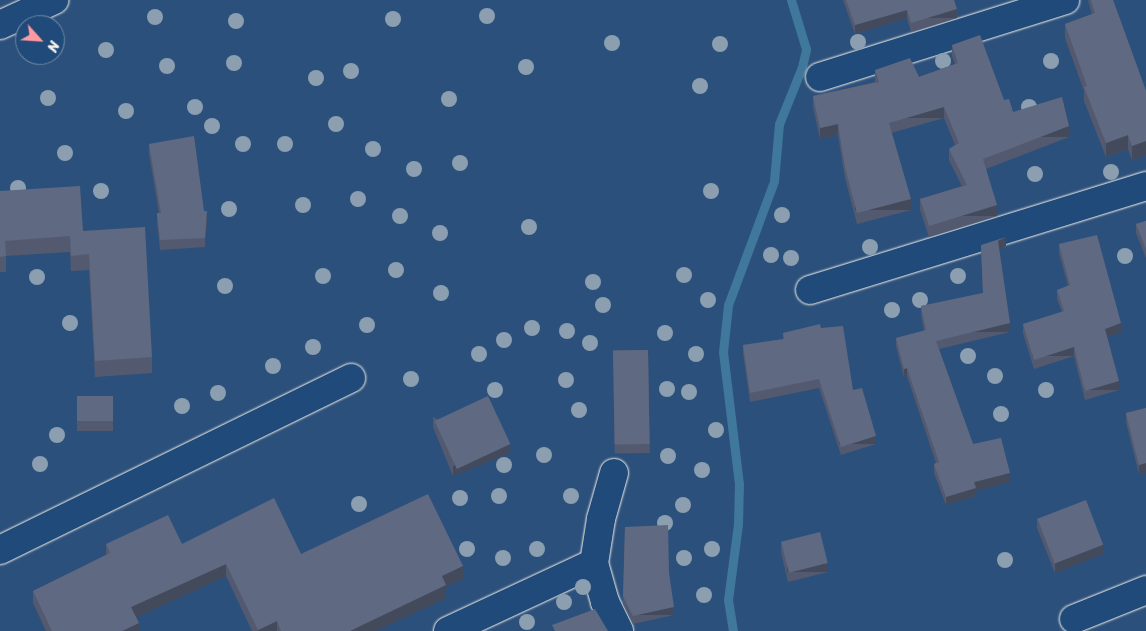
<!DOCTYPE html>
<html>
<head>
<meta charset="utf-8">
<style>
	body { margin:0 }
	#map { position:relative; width:1146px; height:631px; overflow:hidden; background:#2c507c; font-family:Sriracha,sans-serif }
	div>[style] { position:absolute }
	.stream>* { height:9px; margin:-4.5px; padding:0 4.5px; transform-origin:4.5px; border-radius:4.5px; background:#40789b }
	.roads { filter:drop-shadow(0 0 1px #f4f1e8) drop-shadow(0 0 1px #f4f1e8) }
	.minor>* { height:28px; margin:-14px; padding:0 14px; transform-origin:14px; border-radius:14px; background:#1f4a7a }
	.trees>* { width:16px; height:16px; margin:-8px; border-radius:50%; background:#8c9fb0 }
	.wall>* { inset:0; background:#535a70; transform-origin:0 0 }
	.shaded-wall>* { inset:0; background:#434a5b; transform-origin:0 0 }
	.building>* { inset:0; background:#606982; transform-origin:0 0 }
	span { translate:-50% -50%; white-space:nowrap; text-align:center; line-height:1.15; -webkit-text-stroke:4px #1f4a7a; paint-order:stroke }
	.north { position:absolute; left:15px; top:15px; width:50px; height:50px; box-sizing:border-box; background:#1f4a7a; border:1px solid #748da6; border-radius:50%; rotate:116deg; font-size:14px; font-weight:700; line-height:20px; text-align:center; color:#f4f1e8 }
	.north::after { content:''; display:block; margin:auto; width:18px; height:22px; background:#ff9aa2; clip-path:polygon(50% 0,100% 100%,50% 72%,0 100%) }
</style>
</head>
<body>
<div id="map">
	<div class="stream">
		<div style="left:733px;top:631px;width:31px;rotate:-99deg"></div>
		<div style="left:728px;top:600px;width:77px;rotate:-82.5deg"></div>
		<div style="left:738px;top:524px;width:40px;rotate:-88.6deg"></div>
		<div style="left:739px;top:484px;width:133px;rotate:-96.9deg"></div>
		<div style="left:723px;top:352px;width:47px;rotate:-83.9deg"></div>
		<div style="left:728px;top:305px;width:132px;rotate:-69.6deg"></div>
		<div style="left:774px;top:181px;width:57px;rotate:-85deg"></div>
		<div style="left:779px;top:124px;width:61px;rotate:-68deg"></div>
		<div style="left:802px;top:67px;width:18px;rotate:-77deg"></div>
		<div style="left:806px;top:49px;width:51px;rotate:-107deg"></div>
	</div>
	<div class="roads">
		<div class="minor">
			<div style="left:0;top:25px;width:60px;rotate:-24.8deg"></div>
			<div style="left:820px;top:77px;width:257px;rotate:-17.4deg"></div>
			<div style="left:810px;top:290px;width:352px;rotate:-17.2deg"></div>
			<div style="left:614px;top:473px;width:48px;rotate:105.8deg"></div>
			<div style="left:601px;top:519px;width:45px;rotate:99deg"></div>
			<div style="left:594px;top:563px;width:41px;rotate:74.2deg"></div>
			<div style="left:605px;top:602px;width:32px;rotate:64deg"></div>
			<div style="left:0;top:550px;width:391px;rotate:-26.1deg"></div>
			<div style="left:1074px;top:619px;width:78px;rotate:-21.9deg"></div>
			<div style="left:448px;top:631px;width:161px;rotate:-25deg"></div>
		</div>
	</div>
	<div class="trees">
		<div style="left:487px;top:16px"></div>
		<div style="left:155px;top:17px"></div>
		<div style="left:393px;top:19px"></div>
		<div style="left:236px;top:21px"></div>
		<div style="left:858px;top:42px"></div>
		<div style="left:612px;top:43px"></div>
		<div style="left:720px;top:44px"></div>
		<div style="left:106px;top:50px"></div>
		<div style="left:943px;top:61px"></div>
		<div style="left:1051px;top:61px"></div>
		<div style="left:234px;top:63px"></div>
		<div style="left:167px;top:66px"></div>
		<div style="left:526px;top:67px"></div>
		<div style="left:351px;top:71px"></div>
		<div style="left:316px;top:78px"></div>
		<div style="left:700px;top:86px"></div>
		<div style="left:48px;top:98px"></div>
		<div style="left:449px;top:99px"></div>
		<div style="left:195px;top:107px"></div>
		<div style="left:1029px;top:107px"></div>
		<div style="left:126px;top:111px"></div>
		<div style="left:336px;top:124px"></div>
		<div style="left:212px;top:126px"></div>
		<div style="left:243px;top:144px"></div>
		<div style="left:285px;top:144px"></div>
		<div style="left:373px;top:149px"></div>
		<div style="left:65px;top:153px"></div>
		<div style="left:460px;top:163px"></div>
		<div style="left:414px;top:169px"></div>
		<div style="left:1111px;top:172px"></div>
		<div style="left:1035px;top:174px"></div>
		<div style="left:18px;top:188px"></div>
		<div style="left:101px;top:191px"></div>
		<div style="left:711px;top:191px"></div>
		<div style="left:358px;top:199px"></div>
		<div style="left:303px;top:205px"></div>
		<div style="left:229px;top:209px"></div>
		<div style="left:782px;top:215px"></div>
		<div style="left:400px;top:216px"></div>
		<div style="left:529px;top:227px"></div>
		<div style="left:440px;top:233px"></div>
		<div style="left:870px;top:247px"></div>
		<div style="left:771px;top:255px"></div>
		<div style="left:1125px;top:256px"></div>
		<div style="left:791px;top:258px"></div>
		<div style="left:396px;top:270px"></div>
		<div style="left:684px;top:275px"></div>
		<div style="left:323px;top:276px"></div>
		<div style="left:958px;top:276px"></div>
		<div style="left:37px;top:277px"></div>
		<div style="left:593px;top:282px"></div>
		<div style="left:225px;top:286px"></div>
		<div style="left:441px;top:293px"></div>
		<div style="left:708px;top:300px"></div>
		<div style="left:920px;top:300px"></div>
		<div style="left:603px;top:305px"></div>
		<div style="left:892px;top:310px"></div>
		<div style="left:70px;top:323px"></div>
		<div style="left:367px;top:325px"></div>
		<div style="left:532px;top:328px"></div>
		<div style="left:567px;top:331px"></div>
		<div style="left:665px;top:333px"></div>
		<div style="left:504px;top:340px"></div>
		<div style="left:590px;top:343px"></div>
		<div style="left:313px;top:347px"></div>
		<div style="left:479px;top:354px"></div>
		<div style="left:696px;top:354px"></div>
		<div style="left:968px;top:356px"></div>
		<div style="left:273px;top:366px"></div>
		<div style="left:995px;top:376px"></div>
		<div style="left:411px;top:379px"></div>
		<div style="left:566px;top:380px"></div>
		<div style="left:667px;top:389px"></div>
		<div style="left:495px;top:390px"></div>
		<div style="left:1046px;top:390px"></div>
		<div style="left:689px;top:392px"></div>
		<div style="left:218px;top:393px"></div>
		<div style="left:182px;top:406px"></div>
		<div style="left:579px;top:410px"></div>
		<div style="left:1001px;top:414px"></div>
		<div style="left:716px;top:430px"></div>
		<div style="left:57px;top:435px"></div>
		<div style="left:544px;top:455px"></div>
		<div style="left:668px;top:456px"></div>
		<div style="left:40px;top:464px"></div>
		<div style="left:504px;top:465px"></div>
		<div style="left:702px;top:470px"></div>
		<div style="left:499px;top:496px"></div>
		<div style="left:571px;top:496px"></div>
		<div style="left:460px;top:498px"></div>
		<div style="left:359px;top:504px"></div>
		<div style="left:683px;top:505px"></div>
		<div style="left:665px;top:523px"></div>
		<div style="left:467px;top:549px"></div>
		<div style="left:537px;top:549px"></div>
		<div style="left:712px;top:549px"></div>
		<div style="left:503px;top:558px"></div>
		<div style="left:684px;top:558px"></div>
		<div style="left:1005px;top:560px"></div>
		<div style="left:583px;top:587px"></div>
		<div style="left:704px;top:595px"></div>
		<div style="left:564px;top:602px"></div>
		<div style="left:527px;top:622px"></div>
	</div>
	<div class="wall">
		<div style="clip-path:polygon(843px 0,954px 0,957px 18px,911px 32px,907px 18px,855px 34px)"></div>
		<div style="clip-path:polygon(1088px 0,1113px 0,1146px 91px,1146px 155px,1132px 160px,1128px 149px,1106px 157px,1084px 101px,1084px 91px,1065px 38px,1065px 24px,1092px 14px)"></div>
		<div style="clip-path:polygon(952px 45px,1004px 100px,1013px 112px,1069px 137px,986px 169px,997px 216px,929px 237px,920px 210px,920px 199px,962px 186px,949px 160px,949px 149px,955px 145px,944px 118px,891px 133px,911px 210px,857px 224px,845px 178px,838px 135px,820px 139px,813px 107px,813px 96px,875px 82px,875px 70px,919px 77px,955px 64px,952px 56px)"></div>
		<div style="clip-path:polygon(149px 144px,204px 211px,207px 220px,205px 247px,160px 250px,157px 222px,157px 213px,159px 213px,149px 154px)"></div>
		<div style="clip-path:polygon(0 191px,83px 231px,152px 357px,152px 373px,95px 377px,89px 270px,71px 271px,70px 252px,6px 256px,6px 272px,0 272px)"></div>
		<div style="clip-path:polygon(1146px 221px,1146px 258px,1136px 233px,1136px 224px)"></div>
		<div style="clip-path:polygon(1059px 244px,1121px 332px,1107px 337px,1119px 390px,1085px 400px,1074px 356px,1034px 369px,1023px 333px,1023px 324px,1062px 312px,1057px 299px,1057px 290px,1068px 286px,1059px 253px)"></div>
		<div style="clip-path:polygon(981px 245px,1006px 246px,999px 249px,1010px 332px,939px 349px,973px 444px,1010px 482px,976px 491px,976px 496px,946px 505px,934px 473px,934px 464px,936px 463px,907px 376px,904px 377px,896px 346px,896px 338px,924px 331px,921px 315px,921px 306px,983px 293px)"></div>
		<div style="clip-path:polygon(821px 328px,853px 390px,876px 444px,841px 455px,819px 388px,750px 402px,743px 353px,743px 345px,783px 339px,783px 333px)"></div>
		<div style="left:648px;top:350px;width:103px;height:35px;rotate:89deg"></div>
		<div style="left:113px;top:396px;width:35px;height:36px;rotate:90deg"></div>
		<div style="clip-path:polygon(1146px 408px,1146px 473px,1139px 474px,1126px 422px,1126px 413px)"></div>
		<div style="clip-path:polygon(433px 417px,510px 453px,453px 476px,433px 427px)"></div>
		<div style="clip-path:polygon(1037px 518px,1103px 554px,1055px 573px,1037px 528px)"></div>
		<div style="clip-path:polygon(625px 527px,669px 573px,674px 615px,633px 624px,623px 604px)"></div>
		<div style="clip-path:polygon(781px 542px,828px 572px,788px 582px,781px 552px)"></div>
		<div style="clip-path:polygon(106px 544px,182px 544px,301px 554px,463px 579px,446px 587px,446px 598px,376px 631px,252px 631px,226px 576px,136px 617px,139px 631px,46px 631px,33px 603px,33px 591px,106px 555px)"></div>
	</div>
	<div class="shaded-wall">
		<div style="left:957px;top:9px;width:9px;height:48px;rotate:90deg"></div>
		<div style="clip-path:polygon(907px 10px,907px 18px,855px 34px,855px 25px)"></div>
		<div style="left:944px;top:107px;width:11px;height:57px;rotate:90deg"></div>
		<div style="clip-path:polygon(838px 124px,838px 135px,820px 139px,820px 128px)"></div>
		<div style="left:1069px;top:126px;width:11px;height:92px;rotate:90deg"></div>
		<div style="clip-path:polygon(1128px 135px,1128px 149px,1106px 157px,1106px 143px)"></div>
		<div style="clip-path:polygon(1146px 141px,1146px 155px,1132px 160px,1132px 146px)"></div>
		<div style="left:911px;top:199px;width:11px;height:56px;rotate:90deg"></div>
		<div style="left:997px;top:205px;width:11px;height:71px;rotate:90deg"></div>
		<div style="clip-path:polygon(207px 211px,207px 220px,205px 247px,205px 238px)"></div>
		<div style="clip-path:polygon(1006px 237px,1006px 246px,998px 250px,998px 241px)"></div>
		<div style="left:1010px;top:323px;width:9px;height:76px;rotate:90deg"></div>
		<div style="clip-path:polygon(1121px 323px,1121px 332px,1105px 338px,1105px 329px)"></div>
		<div style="left:1074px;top:347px;width:9px;height:42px;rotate:90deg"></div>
		<div style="clip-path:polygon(907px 368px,907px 376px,904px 377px,904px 369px)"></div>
		<div style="left:1119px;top:381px;width:9px;height:35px;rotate:90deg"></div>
		<div style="left:876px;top:436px;width:8px;height:37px;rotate:90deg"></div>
		<div style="clip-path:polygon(510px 444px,510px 453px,453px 476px,453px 466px)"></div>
		<div style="clip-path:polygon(1146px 463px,1146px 473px,1139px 474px,1139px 465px)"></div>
		<div style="clip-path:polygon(1010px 473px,1010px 482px,976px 491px,976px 496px,946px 505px,946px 497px,974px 482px)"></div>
		<div style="clip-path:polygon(1103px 545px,1103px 554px,1055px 573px,1055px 563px)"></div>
		<div style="left:828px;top:563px;width:9px;height:41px;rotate:90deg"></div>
		<div style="clip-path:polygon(226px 564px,226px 576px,131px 620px,131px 607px)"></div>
		<div style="clip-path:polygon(463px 566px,463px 579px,446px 587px,446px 598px,376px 631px,350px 631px,442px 576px)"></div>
		<div style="left:674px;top:607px;width:8px;height:42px;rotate:90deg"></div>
		<div style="clip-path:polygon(277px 621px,277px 631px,258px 631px,258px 630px)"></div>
		<div style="clip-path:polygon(139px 623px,139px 631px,122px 631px)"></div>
	</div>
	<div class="building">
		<div style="clip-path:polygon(846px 0,954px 0,957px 9px,911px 23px,907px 10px,855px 25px)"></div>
		<div style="clip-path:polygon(1091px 0,1113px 0,1146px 91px,1146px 141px,1132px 146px,1128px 135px,1106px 143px,1084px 87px,1087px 86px,1065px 24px,1095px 13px)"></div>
		<div style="clip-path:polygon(980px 35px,1004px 100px,1009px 99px,1013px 112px,1062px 97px,1069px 126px,983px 159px,997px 205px,929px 226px,920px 199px,967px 185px,949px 149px,959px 143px,944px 107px,889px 123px,911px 199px,857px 213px,845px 167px,838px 124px,820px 128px,813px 96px,879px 82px,875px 70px,910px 58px,919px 77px,958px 63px,952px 45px)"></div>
		<div style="clip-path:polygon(194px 136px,204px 211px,207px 211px,205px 238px,160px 240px,157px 213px,161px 213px,149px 144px)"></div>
		<div style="clip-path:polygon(80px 186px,83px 231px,145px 227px,152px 357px,95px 361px,89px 254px,71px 256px,70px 236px,5px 241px,6px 256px,0 257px,0 191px)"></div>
		<div style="clip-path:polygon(1146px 221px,1146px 249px,1136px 224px)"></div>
		<div style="clip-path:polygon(1097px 235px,1121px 323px,1105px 329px,1119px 381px,1085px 391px,1074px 347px,1034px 360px,1023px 324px,1064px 311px,1057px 290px,1070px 285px,1059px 244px)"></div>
		<div style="clip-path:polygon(1006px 237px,998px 241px,1010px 323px,936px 341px,973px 444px,1001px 438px,1010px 473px,974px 482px,976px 488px,946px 497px,934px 464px,939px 462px,907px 368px,904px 369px,896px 338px,926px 330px,921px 306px,983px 293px,981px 245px)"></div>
		<div style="clip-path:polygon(820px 324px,821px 328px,843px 326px,853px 390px,862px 388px,876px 436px,841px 447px,819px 379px,750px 393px,743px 345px,784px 339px,783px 333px)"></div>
		<div style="left:648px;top:350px;width:94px;height:35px;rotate:89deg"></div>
		<div style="left:113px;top:396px;width:25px;height:36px;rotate:90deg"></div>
		<div style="left:488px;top:396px;width:53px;height:59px;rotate:65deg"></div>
		<div style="clip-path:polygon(1146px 408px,1146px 463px,1139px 465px,1126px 413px)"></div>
		<div style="clip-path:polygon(428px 494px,463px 566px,442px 576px,446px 585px,350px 631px,281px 631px,277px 621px,258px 630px,226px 564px,131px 607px,139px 623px,122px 631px,52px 631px,33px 591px,110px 553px,106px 544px,168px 515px,182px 544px,274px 498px,301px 554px)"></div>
		<div style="left:1086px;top:500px;width:48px;height:52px;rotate:69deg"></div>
		<div style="clip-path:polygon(668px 525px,669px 573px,674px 607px,633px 616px,623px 596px,625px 527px)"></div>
		<div style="left:820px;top:532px;width:32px;height:40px;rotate:76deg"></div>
		<div style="clip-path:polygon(595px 609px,608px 631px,555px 631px,552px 625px)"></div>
	</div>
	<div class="north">N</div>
</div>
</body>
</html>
